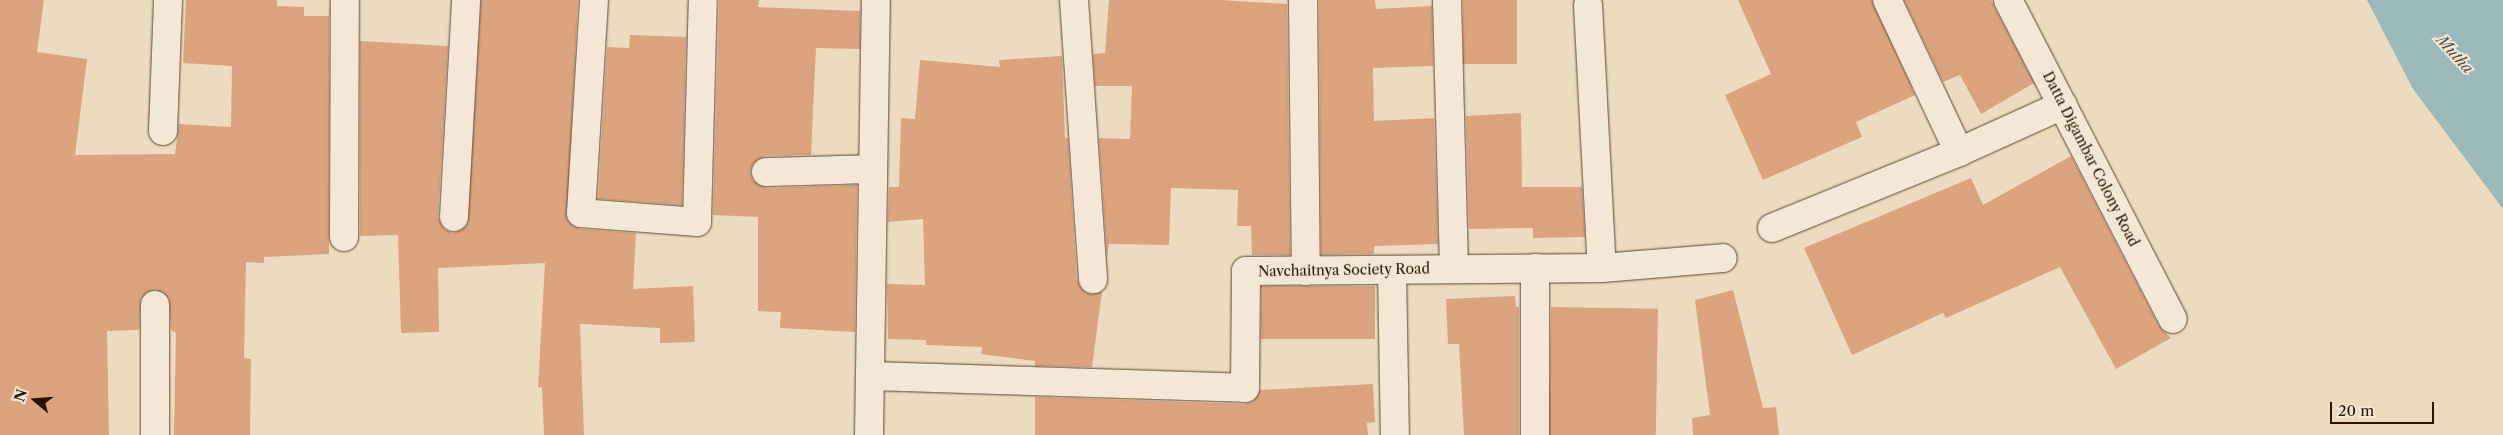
<!DOCTYPE html>
<html>
<head>
<meta charset="utf-8">
<style>
	body { margin:0 }
	#map { position:relative; width:2503px; height:435px; overflow:hidden; background:#ecdcbf; font-family:"Libre Caslon Text",serif }
	div>[style] { position:absolute }
	.water>* { inset:0; background:#9cb9bb }
	.building>* { inset:0; background:#dca37f; transform-origin:0 0 }
	.roads { filter:drop-shadow(0 0 1px #5a4630) drop-shadow(0 0 1px #5a4630) }
	.minor>* { height:28px; margin:-14px; padding:0 14px; transform-origin:14px; border-radius:14px; background:#f3e8d5 }
	span { translate:-50% -50%; white-space:nowrap; text-align:center; line-height:1.15; -webkit-text-stroke:4px #f3e8d5; paint-order:stroke }
	.street-label { font-size:14px; color:#291401 }
	.water-label { font-size:15px; color:#514e42; font-style:italic }
	.north { position:absolute; left:10px; top:375px; width:50px; height:50px; -webkit-text-stroke:4px #f3e8d5; paint-order:stroke; rotate:288deg; font-size:14px; font-weight:700; line-height:20px; text-align:center; color:#291401 }
	.north::after { content:''; display:block; margin:auto; width:18px; height:22px; background:#291401; clip-path:polygon(50% 0,100% 100%,50% 72%,0 100%) }
	.scale { position:absolute; left:2330px; top:402px; width:104px; height:22px; box-sizing:border-box; border:2px solid #291401; border-top:0; padding-left:6px; font-size:15px; line-height:18px; white-space:nowrap; color:#291401; -webkit-text-stroke:4px #f3e8d5; paint-order:stroke }
</style>
</head>
<body>
<div id="map">
	<div class="water">
		<div style="clip-path:polygon(2367px 0,2503px 0,2503px 209px,2413px 89px)"></div>
	</div>
	<div class="building">
		<div style="clip-path:polygon(0 0,44px 0,37px 52px,87px 59px,75px 155px,175px 154px,179px 124px,231px 127px,232px 66px,183px 63px,186px 0,277px 0,277px 6px,304px 7px,304px 16px,329px 16px,329px 254px,264px 257px,264px 263px,246px 262px,244px 358px,251px 359px,250px 435px,174px 435px,176px 333px,171px 330px,169px 298px,155px 289px,141px 298px,139px 330px,107px 331px,109px 435px,0 435px)"></div>
		<div style="clip-path:polygon(481px 0,578px 0,567px 219px,580px 229px,636px 233px,633px 289px,693px 286px,695px 342px,660px 343px,660px 328px,580px 324px,584px 435px,544px 435px,542px 387px,538px 388px,545px 263px,438px 268px,439px 332px,401px 333px,398px 235px,360px 236px,360px 41px,448px 46px,438px 217px,445px 230px,453px 233px,467px 225px)"></div>
		<div style="clip-path:polygon(719px 0,759px 0,758px 7px,860px 11px,860px 49px,816px 48px,811px 155px,765px 156px,753px 164px,750px 172px,753px 181px,766px 188px,857px 185px,855px 332px,780px 328px,781px 312px,758px 311px,758px 217px,713px 215px)"></div>
		<div style="clip-path:polygon(1109px 0,1220px 0,1287px 4px,1290px 255px,1252px 255px,1251px 226px,1237px 226px,1238px 190px,1171px 188px,1169px 245px,1109px 244px,1107px 256px,1099px 138px,1130px 139px,1132px 86px,1095px 86px,1093px 54px,1105px 53px)"></div>
		<div style="clip-path:polygon(1319px 0,1375px 0,1376px 9px,1432px 6px,1433px 66px,1373px 68px,1374px 121px,1434px 118px,1438px 244px,1374px 246px,1374px 254px,1321px 255px)"></div>
		<div style="left:1463px;top:0;width:54px;height:64px"></div>
		<div style="clip-path:polygon(1738px 0,1872px 0,1915px 95px,1856px 122px,1862px 137px,1763px 180px,1725px 95px,1771px 74px)"></div>
		<div style="clip-path:polygon(1904px 0,1991px 0,2034px 83px,1981px 114px,1960px 75px,1943px 82px)"></div>
		<div style="clip-path:polygon(630px 35px,686px 37px,682px 205px,598px 199px,607px 47px,629px 48px)"></div>
		<div style="clip-path:polygon(1062px 56px,1065px 138px,1068px 138px,1077px 280px,1087px 293px,1102px 291px,1092px 367px,1035px 366px,1035px 361px,981px 354px,982px 347px,926px 345px,926px 340px,888px 339px,887px 284px,925px 285px,923px 219px,888px 222px,889px 187px,899px 187px,901px 118px,915px 119px,920px 60px,1000px 67px,999px 60px)"></div>
		<div style="clip-path:polygon(1521px 113px,1522px 187px,1582px 187px,1585px 237px,1533px 238px,1533px 228px,1469px 229px,1466px 116px)"></div>
		<div style="clip-path:polygon(2071px 156px,2159px 326px,2171px 338px,2116px 369px,2060px 267px,1946px 318px,1943px 313px,1852px 355px,1804px 248px,1971px 178px,1983px 205px)"></div>
		<div style="left:1261px;top:286px;width:114px;height:53px"></div>
		<div style="clip-path:polygon(1733px 290px,1763px 408px,1776px 407px,1779px 435px,1693px 435px,1692px 418px,1710px 415px,1695px 300px)"></div>
		<div style="clip-path:polygon(1515px 296px,1516px 307px,1519px 307px,1519px 435px,1464px 435px,1459px 344px,1448px 344px,1446px 299px)"></div>
		<div style="left:1551px;top:307px;width:107px;height:128px;rotate:1deg"></div>
		<div style="clip-path:polygon(1373px 384px,1375px 422px,1367px 423px,1368px 435px,1035px 435px,1035px 397px,1244px 404px,1253px 401px,1260px 390px)"></div>
	</div>
	<div class="roads">
		<div class="minor">
			<div style="left:594px;top:0;width:213px;rotate:93.5deg"></div>
			<div style="left:581px;top:213px;width:116px;rotate:4.4deg"></div>
			<div style="left:697px;top:222px;width:222px;rotate:-88.5deg"></div>
			<div style="left:1074px;top:0;width:280px;rotate:86.1deg"></div>
			<div style="left:1303px;top:0;width:271px;rotate:89.4deg"></div>
			<div style="left:1447px;top:0;width:269px;rotate:88.5deg"></div>
			<div style="left:2008px;top:0;width:359px;rotate:62.7deg"></div>
			<div style="left:1588px;top:5px;width:263px;rotate:87deg"></div>
			<div style="left:163px;top:131px;width:131px;rotate:-87.8deg"></div>
			<div style="left:1959px;top:152px;width:114px;rotate:-24.3deg"></div>
			<div style="left:766px;top:172px;width:107px;rotate:-1.6deg"></div>
			<div style="left:454px;top:217px;width:217px;rotate:-86.8deg"></div>
			<div style="left:1772px;top:228px;width:202px;rotate:-22.1deg"></div>
			<div style="left:1959px;top:152px;width:168px;rotate:-115.3deg"></div>
			<div style="left:344px;top:237px;width:237px;rotate:-89.8deg"></div>
			<div style="left:1535px;top:268px;width:167px;rotate:90deg"></div>
			<div style="left:1392px;top:270px;width:165px;rotate:89deg"></div>
			<div style="left:870px;top:376px;width:375px;rotate:1.8deg"></div>
			<div style="left:1245px;top:388px;width:117px;rotate:-89.5deg"></div>
			<div style="left:1246px;top:271px;width:356px;rotate:-0.5deg"></div>
			<div style="left:1602px;top:268px;width:121px;rotate:-4.7deg"></div>
			<div style="left:155px;top:435px;width:130px;rotate:-90deg"></div>
			<div style="left:869px;top:435px;width:435px;rotate:-89.1deg"></div>
		</div>
	</div>
	<div class="street-label">
		<span style="left:2091px;top:159px;rotate:63deg">Datta Digambar Colony Road</span>
		<span style="left:1344px;top:270px;rotate:-1deg">Navchaitnya Society Road</span>
	</div>
	<div class="water-label">
		<span style="left:2455px;top:54px;rotate:48deg">Mutha</span>
	</div>
	<div class="north">N</div>
	<div class="scale">20 m</div>
</div>
</body>
</html>
